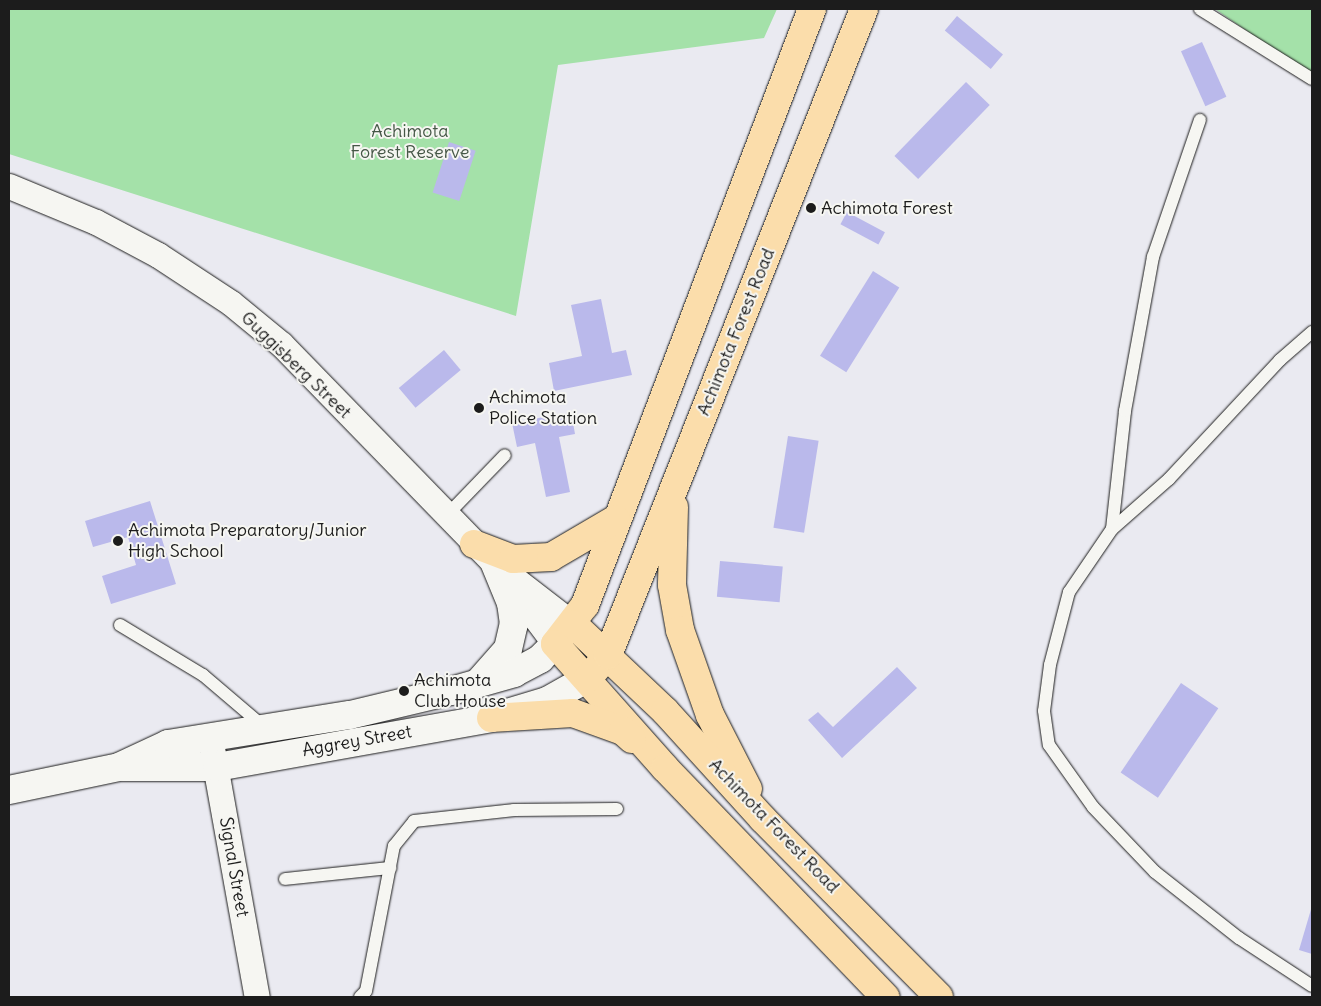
<!DOCTYPE html>
<html>
<head>
<meta charset="utf-8">
<style>
	body { margin:0 }
	#map { position:relative; width:1321px; height:1006px; overflow:hidden; background:#eaeaf1; font-family:Delius,sans-serif }
	div>[style] { position:absolute }
	.green>* { inset:0; background:#a4e1a9 }
	.building>* { inset:0; background:#bab9eb; transform-origin:0 0 }
	.roads { filter:drop-shadow(0 0 1px #1c1c1c) drop-shadow(0 0 1px #1c1c1c) }
	.service>* { height:12px; margin:-6px; padding:0 6px; transform-origin:6px; border-radius:6px; background:#f6f6f2 }
	.minor>* { height:25px; margin:-12.5px; padding:0 12.5px; transform-origin:12.5px; border-radius:12.5px; background:#f6f6f2 }
	.secondary>* { height:28px; margin:-14px; padding:0 14px; transform-origin:14px; border-radius:14px; background:#f6f6f2 }
	.primary>* { height:28px; margin:-14px; padding:0 14px; transform-origin:14px; border-radius:14px; background:#fbddab }
	.dots>* { width:14px; height:14px; translate:-50% -50%; box-sizing:border-box; border:2px solid #f6f6f2; border-radius:50% }
	span { translate:-50% -50%; white-space:nowrap; text-align:center; line-height:1.15; -webkit-text-stroke:4px #f6f6f2; paint-order:stroke }
	.park-label { font-size:18px; color:#455746 }
	.poi-label { font-size:18px; color:#1c1c1c }
	.left { translate:0 -50%; text-align:left }
	.street-label { font-size:18px; color:#1c1c1c }
	.frame { position:absolute; inset:0; border:10px solid #1c1c1c; pointer-events:none }
</style>
</head>
<body>
<div id="map">
	<div class="green">
		<div style="clip-path:polygon(9px 9px,777px 9px,764px 38px,558px 65px,516px 316px,9px 154px)"></div>
		<div style="clip-path:polygon(1215px 9px,1312px 9px,1312px 76px)"></div>
	</div>
	<div class="building">
		<div style="left:957px;top:16px;width:60px;height:19px;rotate:40deg"></div>
		<div style="left:1202px;top:42px;width:60px;height:23px;rotate:66deg"></div>
		<div style="left:966px;top:82px;width:33px;height:103px;rotate:44deg"></div>
		<div style="left:449px;top:142px;width:28px;height:53px;rotate:18deg"></div>
		<div style="left:847px;top:212px;width:43px;height:14px;rotate:28deg"></div>
		<div style="left:873px;top:271px;width:31px;height:100px;rotate:32deg"></div>
		<div style="clip-path:polygon(601px 299px,612px 353px,626px 350px,632px 375px,554px 391px,549px 363px,582px 356px,571px 305px)"></div>
		<div style="left:444px;top:350px;width:26px;height:59px;rotate:50deg"></div>
		<div style="clip-path:polygon(571px 412px,575px 434px,559px 437px,570px 492px,546px 497px,535px 443px,517px 447px,512px 423px)"></div>
		<div style="left:788px;top:436px;width:31px;height:93px;rotate:9deg"></div>
		<div style="clip-path:polygon(150px 501px,176px 584px,111px 604px,102px 576px,136px 565px,128px 537px,93px 547px,85px 521px)"></div>
		<div style="left:720px;top:561px;width:63px;height:36px;rotate:5deg"></div>
		<div style="clip-path:polygon(897px 667px,917px 688px,842px 758px,808px 720px,818px 712px,833px 727px)"></div>
		<div style="left:1181px;top:683px;width:45px;height:108px;rotate:34deg"></div>
		<div style="clip-path:polygon(1312px 906px,1312px 954px,1299px 950px)"></div>
	</div>
	<div class="roads">
		<div class="service">
			<div style="left:1200px;top:9px;width:132px;rotate:32deg"></div>
			<div style="left:1312px;top:332px;width:43px;rotate:138.8deg"></div>
			<div style="left:1280px;top:360px;width:163px;rotate:133deg"></div>
			<div style="left:1169px;top:479px;width:76px;rotate:138.7deg"></div>
			<div style="left:1112px;top:529px;width:76px;rotate:124.3deg"></div>
			<div style="left:1069px;top:592px;width:75px;rotate:104.6deg"></div>
			<div style="left:1050px;top:665px;width:46px;rotate:97.4deg"></div>
			<div style="left:1044px;top:711px;width:34px;rotate:82deg"></div>
			<div style="left:1049px;top:745px;width:76px;rotate:54.6deg"></div>
			<div style="left:1093px;top:807px;width:90px;rotate:46.4deg"></div>
			<div style="left:1155px;top:872px;width:107px;rotate:38.2deg"></div>
			<div style="left:1239px;top:938px;width:87px;rotate:33.3deg"></div>
			<div style="left:447px;top:515px;width:83px;rotate:-46deg"></div>
			<div style="left:1112px;top:529px;width:119px;rotate:-83.7deg"></div>
			<div style="left:1125px;top:411px;width:157px;rotate:-79.7deg"></div>
			<div style="left:1153px;top:257px;width:145px;rotate:-71.1deg"></div>
			<div style="left:120px;top:625px;width:97px;rotate:31.1deg"></div>
			<div style="left:203px;top:675px;width:79px;rotate:40.4deg"></div>
			<div style="left:285px;top:879px;width:106px;rotate:-6deg"></div>
			<div style="left:360px;top:997px;width:8px;rotate:-45deg"></div>
			<div style="left:366px;top:991px;width:148px;rotate:-79.1deg"></div>
			<div style="left:394px;top:846px;width:32px;rotate:-51deg"></div>
			<div style="left:414px;top:821px;width:101px;rotate:-6.3deg"></div>
			<div style="left:514px;top:810px;width:103px;rotate:-0.6deg"></div>
		</div>
		<div class="minor">
			<div style="left:9px;top:186px;width:94px;rotate:22.5deg"></div>
			<div style="left:96px;top:222px;width:70px;rotate:28deg"></div>
			<div style="left:158px;top:255px;width:87px;rotate:33.3deg"></div>
			<div style="left:231px;top:303px;width:65px;rotate:39.4deg"></div>
			<div style="left:281px;top:344px;width:307px;rotate:45.8deg"></div>
			<div style="left:495px;top:564px;width:98px;rotate:37.6deg"></div>
			<div style="left:513px;top:588px;width:70px;rotate:53.1deg"></div>
			<div style="left:210px;top:737px;width:264px;rotate:79.8deg"></div>
		</div>
		<div class="secondary">
			<div style="left:478px;top:683px;width:45px;rotate:-48.6deg"></div>
			<div style="left:508px;top:649px;width:26px;rotate:-77deg"></div>
			<div style="left:514px;top:624px;width:21px;rotate:-98deg"></div>
			<div style="left:511px;top:603px;width:42px;rotate:-112.3deg"></div>
			<div style="left:123px;top:767px;width:94px"></div>
			<div style="left:217px;top:767px;width:278px;rotate:-10.1deg"></div>
			<div style="left:491px;top:718px;width:59px;rotate:-16.9deg"></div>
			<div style="left:547px;top:701px;width:47px;rotate:-29.3deg"></div>
			<div style="left:9px;top:790px;width:112px;rotate:-11.8deg"></div>
			<div style="left:119px;top:767px;width:54px;rotate:-25.1deg"></div>
			<div style="left:168px;top:744px;width:184px;rotate:-9.1deg"></div>
			<div style="left:350px;top:715px;width:104px;rotate:-13.4deg"></div>
			<div style="left:451px;top:691px;width:66px;rotate:-15.9deg"></div>
			<div style="left:514px;top:673px;width:30px;rotate:-28deg"></div>
			<div style="left:540px;top:659px;width:21px;rotate:-45deg"></div>
		</div>
		<div class="primary">
			<div style="left:812px;top:9px;width:638px;rotate:110.85deg"></div>
			<div style="left:585px;top:605px;width:49px;rotate:127.6deg"></div>
			<div style="left:555px;top:644px;width:166px;rotate:48.4deg"></div>
			<div style="left:665px;top:768px;width:318px;rotate:46.1deg"></div>
			<div style="left:674px;top:507px;width:78px;rotate:91.5deg"></div>
			<div style="left:672px;top:585px;width:46px;rotate:79.9deg"></div>
			<div style="left:680px;top:630px;width:90px;rotate:70.6deg"></div>
			<div style="left:710px;top:715px;width:83px;rotate:62.8deg"></div>
			<div style="left:474px;top:544px;width:42px;rotate:21deg"></div>
			<div style="left:513px;top:559px;width:38px;rotate:-3deg"></div>
			<div style="left:551px;top:557px;width:75px;rotate:-30.3deg"></div>
			<div style="left:573px;top:624px;width:127px;rotate:43.4deg"></div>
			<div style="left:665px;top:711px;width:146px;rotate:47.8deg"></div>
			<div style="left:763px;top:819px;width:250px;rotate:45.3deg"></div>
			<div style="left:588px;top:678px;width:30px;rotate:-49deg"></div>
			<div style="left:608px;top:655px;width:695px;rotate:-68.38deg"></div>
			<div style="left:491px;top:718px;width:82px;rotate:-3.5deg"></div>
			<div style="left:573px;top:713px;width:53px;rotate:19.8deg"></div>
			<div style="left:623px;top:731px;width:12px;rotate:42deg"></div>
		</div>
	</div>
	<div class="dots">
		<div style="left:811px;top:208px;background:#1c1c1c"></div>
		<div style="left:479px;top:408px;background:#1c1c1c"></div>
		<div style="left:118px;top:541px;background:#1c1c1c"></div>
		<div style="left:404px;top:691px;background:#1c1c1c"></div>
	</div>
	<div class="park-label">
		<span style="left:410px;top:142px">Achimota<br>Forest Reserve</span>
	</div>
	<div class="poi-label">
		<span class="left" style="left:821px;top:208px">Achimota Forest</span>
		<span class="left" style="left:489px;top:408px">Achimota<br>Police Station</span>
		<span class="left" style="left:128px;top:541px">Achimota Preparatory/Junior<br>High School</span>
		<span class="left" style="left:414px;top:691px">Achimota<br>Club House</span>
	</div>
	<div class="street-label">
		<span style="left:736px;top:332px;rotate:-68deg">Achimota Forest Road</span>
		<span style="left:296px;top:365px;rotate:44deg">Guggisberg Street</span>
		<span style="left:357px;top:741px;rotate:-10deg">Aggrey Street</span>
		<span style="left:774px;top:826px;rotate:46deg">Achimota Forest Road</span>
		<span style="left:234px;top:867px;rotate:80deg">Signal Street</span>
	</div>
	<div class="frame"></div>
</div>
</body>
</html>
